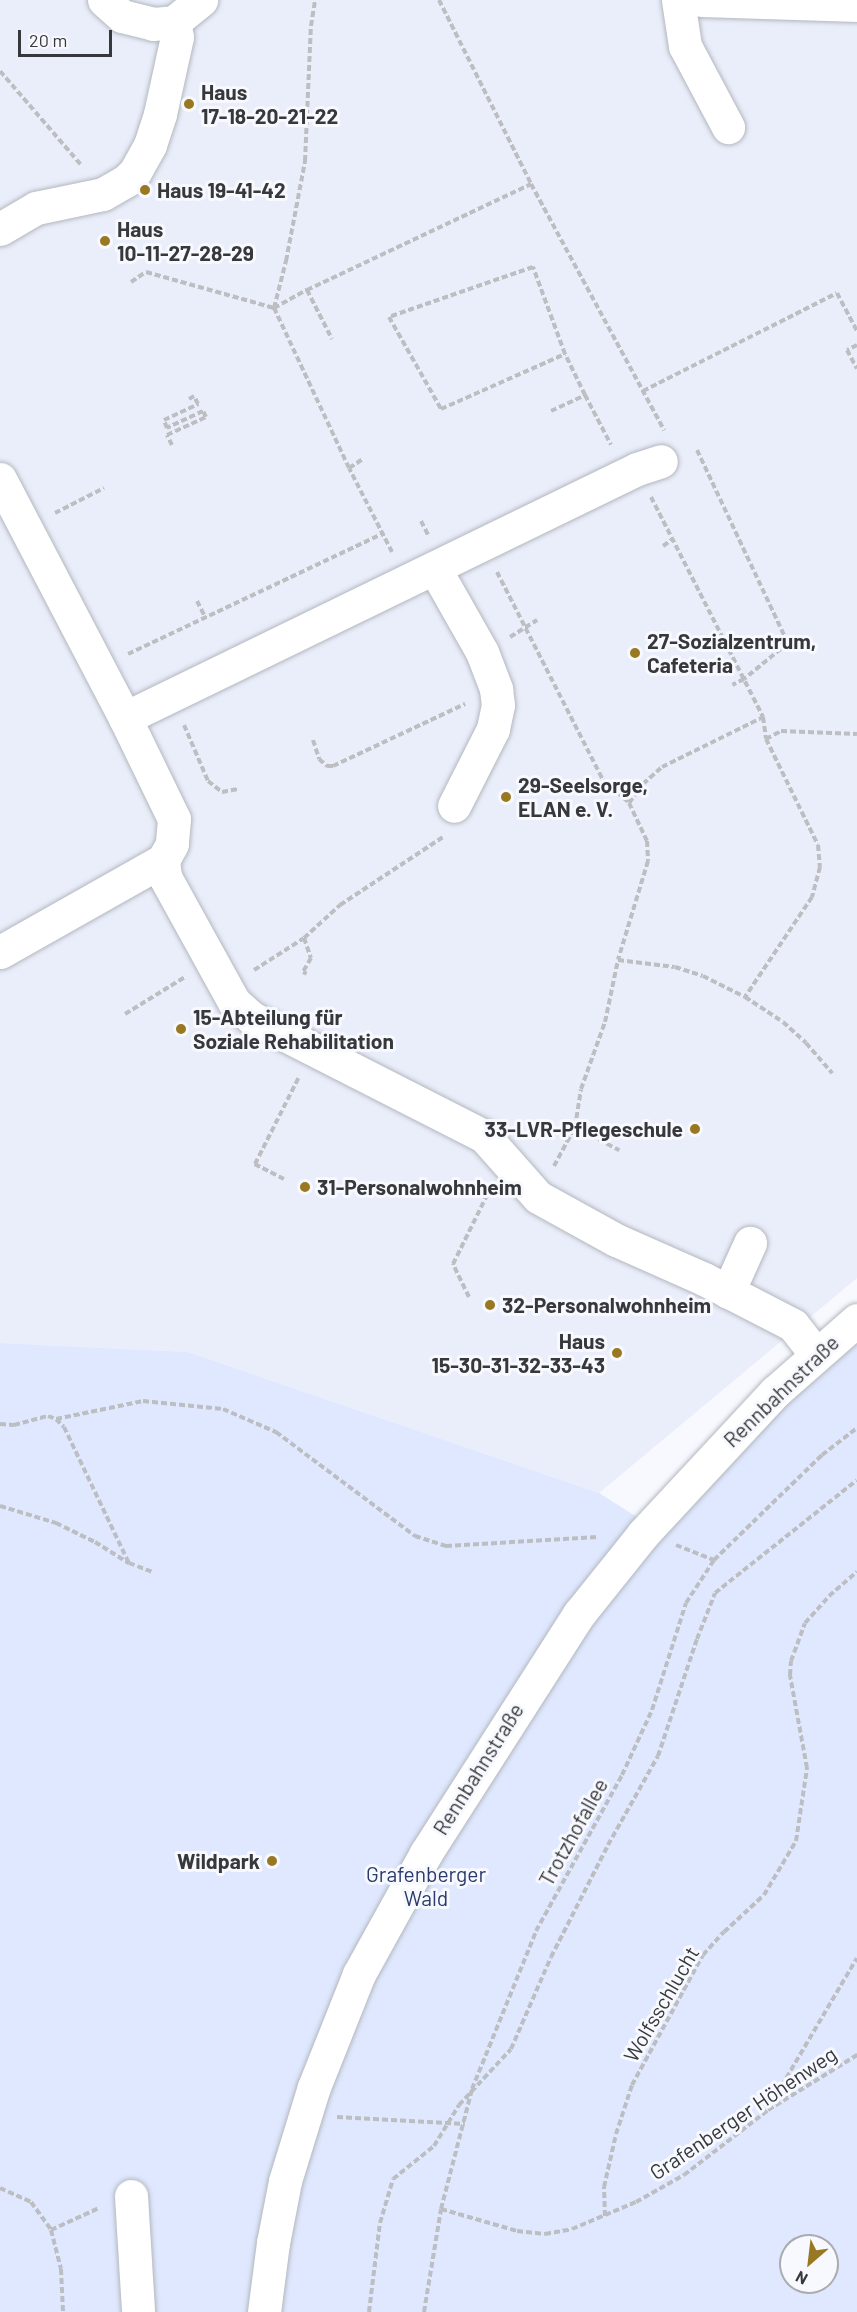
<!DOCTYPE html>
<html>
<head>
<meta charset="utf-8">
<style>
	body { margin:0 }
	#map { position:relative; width:857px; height:2312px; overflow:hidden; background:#f7f9fe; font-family:Barlow,sans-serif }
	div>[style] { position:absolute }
	.built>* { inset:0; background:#e9eefa }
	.green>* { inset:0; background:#dfe8fe }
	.path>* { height:4px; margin-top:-2px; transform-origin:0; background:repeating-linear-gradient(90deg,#bcbec2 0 6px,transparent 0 9px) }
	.roads { filter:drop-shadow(0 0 2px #b3b7bf) drop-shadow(0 0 2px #b3b7bf) }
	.minor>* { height:33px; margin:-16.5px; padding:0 16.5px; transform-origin:16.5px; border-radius:16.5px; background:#fff }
	.dots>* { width:16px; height:16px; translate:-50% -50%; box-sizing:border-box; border:3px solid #f7f9fe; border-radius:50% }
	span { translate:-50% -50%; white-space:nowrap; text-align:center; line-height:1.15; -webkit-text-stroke:6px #f7f9fe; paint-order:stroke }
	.poi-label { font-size:21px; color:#36383b; font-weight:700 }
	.left { translate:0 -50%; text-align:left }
	.right { translate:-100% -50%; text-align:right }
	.street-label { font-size:21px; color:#36383b }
	.park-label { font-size:21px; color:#2b3b6d }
	.north { position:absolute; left:779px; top:2234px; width:60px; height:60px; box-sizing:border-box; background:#f7f9fe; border:2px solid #aaacb0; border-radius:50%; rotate:208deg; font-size:16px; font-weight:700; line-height:24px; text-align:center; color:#36383b }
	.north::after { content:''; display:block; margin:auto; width:21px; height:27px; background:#987922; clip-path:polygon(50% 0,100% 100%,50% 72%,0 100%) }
	.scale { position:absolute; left:18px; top:30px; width:94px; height:27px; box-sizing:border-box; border:3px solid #36383b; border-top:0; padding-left:8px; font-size:18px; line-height:21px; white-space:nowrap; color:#36383b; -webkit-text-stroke:4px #f7f9fe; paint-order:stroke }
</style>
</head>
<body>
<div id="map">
	<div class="built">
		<div style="clip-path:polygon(0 0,857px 0,857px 1278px,599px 1493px,188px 1352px,0 1343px)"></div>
	</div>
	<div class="green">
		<div style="clip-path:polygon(evenodd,857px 1340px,857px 2312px,0 2312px,0 1343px,188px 1352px,599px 1493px,659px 1531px,726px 1456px,857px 1340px,791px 2246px,827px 2246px,827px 2282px,791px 2282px,791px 2246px)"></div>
	</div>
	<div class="path">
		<div style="left:439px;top:0;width:206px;rotate:63.4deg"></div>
		<div style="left:531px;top:184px;width:280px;rotate:61.6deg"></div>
		<div style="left:0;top:71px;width:125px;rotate:49.2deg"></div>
		<div style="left:131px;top:282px;width:18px;rotate:-34deg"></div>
		<div style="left:146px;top:272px;width:133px;rotate:15.7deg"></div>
		<div style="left:274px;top:308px;width:49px;rotate:-75.7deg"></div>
		<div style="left:286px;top:261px;width:102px;rotate:-79.2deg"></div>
		<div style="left:305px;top:161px;width:135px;rotate:-87.5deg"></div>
		<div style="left:311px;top:26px;width:26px;rotate:-81deg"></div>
		<div style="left:307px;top:290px;width:55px;rotate:63deg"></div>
		<div style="left:857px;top:345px;width:11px;rotate:153deg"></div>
		<div style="left:847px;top:350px;width:21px;rotate:62deg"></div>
		<div style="left:643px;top:391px;width:217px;rotate:-26.8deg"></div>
		<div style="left:837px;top:293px;width:43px;rotate:62.2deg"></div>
		<div style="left:585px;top:395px;width:56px;rotate:62.5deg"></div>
		<div style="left:551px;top:411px;width:38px;rotate:-25deg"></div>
		<div style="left:585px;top:395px;width:46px;rotate:-116deg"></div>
		<div style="left:565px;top:354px;width:93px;rotate:-110.2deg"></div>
		<div style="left:533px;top:267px;width:152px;rotate:160.9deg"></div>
		<div style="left:389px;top:317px;width:106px;rotate:60.5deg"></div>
		<div style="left:441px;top:409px;width:136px;rotate:-23.9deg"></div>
		<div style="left:172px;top:445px;width:11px;rotate:-117deg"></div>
		<div style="left:167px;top:435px;width:43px;rotate:-24.8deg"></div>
		<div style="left:206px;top:417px;width:7px;rotate:-117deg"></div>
		<div style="left:203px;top:411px;width:40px;rotate:155deg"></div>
		<div style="left:167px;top:428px;width:9px;rotate:-111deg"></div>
		<div style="left:164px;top:420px;width:38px;rotate:-25deg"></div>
		<div style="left:198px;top:404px;width:9px;rotate:-117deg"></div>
		<div style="left:194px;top:396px;width:6px;rotate:149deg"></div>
		<div style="left:697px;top:450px;width:213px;rotate:64.8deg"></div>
		<div style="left:788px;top:643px;width:57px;rotate:140.7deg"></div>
		<div style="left:744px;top:679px;width:13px;rotate:153deg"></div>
		<div style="left:349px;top:468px;width:17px;rotate:-33deg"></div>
		<div style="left:651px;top:497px;width:247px;rotate:63deg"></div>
		<div style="left:763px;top:717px;width:22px;rotate:82deg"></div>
		<div style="left:766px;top:739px;width:118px;rotate:63.9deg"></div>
		<div style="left:818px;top:845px;width:22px;rotate:85deg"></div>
		<div style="left:820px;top:867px;width:31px;rotate:105deg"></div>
		<div style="left:812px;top:897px;width:120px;rotate:123.8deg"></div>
		<div style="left:55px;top:513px;width:55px;rotate:-27deg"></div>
		<div style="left:421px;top:521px;width:16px;rotate:63deg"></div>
		<div style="left:663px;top:546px;width:12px;rotate:-35deg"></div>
		<div style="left:392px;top:552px;width:94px;rotate:-117.1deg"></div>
		<div style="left:349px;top:468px;width:177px;rotate:-115.1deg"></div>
		<div style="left:274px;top:308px;width:38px;rotate:-29deg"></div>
		<div style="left:307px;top:290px;width:248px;rotate:-25.3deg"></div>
		<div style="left:497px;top:572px;width:233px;rotate:63deg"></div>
		<div style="left:603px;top:780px;width:35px;rotate:41deg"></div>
		<div style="left:629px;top:803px;width:42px;rotate:64.7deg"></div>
		<div style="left:647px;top:841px;width:20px;rotate:87deg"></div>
		<div style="left:648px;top:861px;width:103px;rotate:106.9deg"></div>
		<div style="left:618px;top:960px;width:57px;rotate:7deg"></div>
		<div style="left:675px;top:967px;width:29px;rotate:18deg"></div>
		<div style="left:703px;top:976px;width:47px;rotate:26.6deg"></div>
		<div style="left:745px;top:997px;width:45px;rotate:33.3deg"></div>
		<div style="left:783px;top:1022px;width:31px;rotate:42deg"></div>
		<div style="left:806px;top:1043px;width:40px;rotate:49deg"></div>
		<div style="left:197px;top:601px;width:18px;rotate:63deg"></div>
		<div style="left:510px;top:637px;width:32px;rotate:-32deg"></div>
		<div style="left:128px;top:654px;width:281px;rotate:-25.3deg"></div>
		<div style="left:184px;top:725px;width:61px;rotate:66.8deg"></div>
		<div style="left:208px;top:781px;width:18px;rotate:38deg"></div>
		<div style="left:222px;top:792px;width:16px;rotate:-11deg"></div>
		<div style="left:766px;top:739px;width:17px;rotate:-28deg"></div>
		<div style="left:781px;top:731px;width:76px;rotate:2.3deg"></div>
		<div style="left:313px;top:740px;width:20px;rotate:72deg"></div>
		<div style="left:319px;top:759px;width:11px;rotate:41deg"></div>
		<div style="left:327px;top:766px;width:6px"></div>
		<div style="left:333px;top:766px;width:146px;rotate:-25.2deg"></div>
		<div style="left:629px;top:803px;width:24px;rotate:-54deg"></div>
		<div style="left:643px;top:784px;width:25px;rotate:-42deg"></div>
		<div style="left:662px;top:767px;width:113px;rotate:-26.3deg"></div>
		<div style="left:304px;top:938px;width:21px;rotate:71deg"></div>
		<div style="left:311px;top:958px;width:16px;rotate:120deg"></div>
		<div style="left:303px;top:972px;width:4px;rotate:27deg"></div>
		<div style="left:254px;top:970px;width:59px;rotate:-32.6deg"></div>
		<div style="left:304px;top:938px;width:49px;rotate:-42.5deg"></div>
		<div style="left:340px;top:905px;width:123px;rotate:-33.4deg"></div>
		<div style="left:125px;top:1014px;width:70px;rotate:-31.7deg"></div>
		<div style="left:575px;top:1127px;width:38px;rotate:-81deg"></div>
		<div style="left:581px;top:1089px;width:71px;rotate:-70.3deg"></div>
		<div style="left:605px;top:1022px;width:63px;rotate:-78.2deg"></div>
		<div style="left:554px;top:1166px;width:44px;rotate:-61.7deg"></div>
		<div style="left:575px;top:1127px;width:50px;rotate:27.6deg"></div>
		<div style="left:284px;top:1179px;width:33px;rotate:-153deg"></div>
		<div style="left:255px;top:1164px;width:97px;rotate:-63.2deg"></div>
		<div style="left:469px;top:1297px;width:37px;rotate:-116deg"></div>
		<div style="left:453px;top:1264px;width:81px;rotate:-63.7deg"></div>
		<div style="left:56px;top:1419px;width:89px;rotate:-11.7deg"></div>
		<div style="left:143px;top:1401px;width:80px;rotate:5.7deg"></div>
		<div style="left:223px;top:1409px;width:58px;rotate:23.5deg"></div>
		<div style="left:276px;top:1432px;width:174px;rotate:36.8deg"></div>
		<div style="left:415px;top:1536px;width:33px;rotate:18deg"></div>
		<div style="left:446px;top:1546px;width:152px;rotate:-3.4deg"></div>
		<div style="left:0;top:1424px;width:14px;rotate:4deg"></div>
		<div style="left:14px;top:1425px;width:35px;rotate:-15deg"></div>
		<div style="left:48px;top:1416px;width:9px;rotate:21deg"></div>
		<div style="left:56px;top:1419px;width:11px;rotate:45deg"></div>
		<div style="left:64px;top:1427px;width:151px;rotate:64.5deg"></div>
		<div style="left:0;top:1506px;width:59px;rotate:16.9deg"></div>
		<div style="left:56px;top:1523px;width:43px;rotate:26deg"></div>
		<div style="left:95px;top:1542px;width:40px;rotate:32deg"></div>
		<div style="left:129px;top:1563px;width:25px;rotate:21deg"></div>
		<div style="left:676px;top:1545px;width:41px;rotate:21.5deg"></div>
		<div style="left:768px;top:2109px;width:175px;rotate:-59.5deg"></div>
		<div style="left:337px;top:2117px;width:128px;rotate:3.1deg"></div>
		<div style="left:0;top:2188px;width:34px;rotate:24deg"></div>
		<div style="left:31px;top:2202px;width:34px;rotate:54deg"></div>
		<div style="left:51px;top:2230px;width:40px;rotate:75.6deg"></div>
		<div style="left:61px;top:2269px;width:43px;rotate:87.3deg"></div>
		<div style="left:441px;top:2209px;width:79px;rotate:16.1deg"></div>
		<div style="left:517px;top:2231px;width:28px;rotate:6deg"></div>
		<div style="left:545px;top:2234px;width:27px;rotate:-10deg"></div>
		<div style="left:572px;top:2229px;width:69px;rotate:-22.9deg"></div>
		<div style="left:636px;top:2202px;width:55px;rotate:-29.4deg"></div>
		<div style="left:684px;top:2175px;width:106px;rotate:-37.7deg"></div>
		<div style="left:768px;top:2110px;width:105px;rotate:-31.7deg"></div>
		<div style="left:605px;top:2216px;width:29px;rotate:-92deg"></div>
		<div style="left:604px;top:2187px;width:54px;rotate:-77.2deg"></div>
		<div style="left:616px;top:2134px;width:52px;rotate:-71.9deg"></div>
		<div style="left:632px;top:2085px;width:148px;rotate:-61.4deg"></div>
		<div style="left:703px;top:1955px;width:31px;rotate:-48deg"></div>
		<div style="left:724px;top:1932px;width:54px;rotate:-42.8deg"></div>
		<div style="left:764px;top:1895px;width:63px;rotate:-59.3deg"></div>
		<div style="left:796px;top:1841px;width:74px;rotate:-81.4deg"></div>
		<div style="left:807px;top:1768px;width:95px;rotate:-100.4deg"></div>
		<div style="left:790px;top:1675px;width:14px;rotate:-86deg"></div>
		<div style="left:791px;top:1661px;width:40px;rotate:-69.8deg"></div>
		<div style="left:805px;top:1623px;width:36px;rotate:-48deg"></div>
		<div style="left:829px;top:1596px;width:37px;rotate:-41deg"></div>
		<div style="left:51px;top:2230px;width:53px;rotate:-24.6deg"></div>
		<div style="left:369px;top:2312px;width:90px;rotate:-83deg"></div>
		<div style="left:380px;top:2223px;width:46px;rotate:-73.5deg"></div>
		<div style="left:393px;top:2179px;width:53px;rotate:-38.8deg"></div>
		<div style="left:434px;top:2146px;width:48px;rotate:-58.6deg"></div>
		<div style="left:459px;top:2105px;width:76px;rotate:-47.1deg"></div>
		<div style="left:511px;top:2049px;width:100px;rotate:-66.5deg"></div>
		<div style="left:551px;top:1957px;width:126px;rotate:-63deg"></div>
		<div style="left:608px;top:1845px;width:102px;rotate:-60.7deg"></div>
		<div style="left:658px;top:1756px;width:123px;rotate:-71.6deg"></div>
		<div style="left:697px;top:1639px;width:49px;rotate:-68.6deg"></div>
		<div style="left:715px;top:1593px;width:181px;rotate:-38.5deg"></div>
		<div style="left:424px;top:2312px;width:104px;rotate:-80.6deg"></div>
		<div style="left:441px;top:2209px;width:124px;rotate:-75.5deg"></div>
		<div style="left:472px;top:2089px;width:170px;rotate:-67.9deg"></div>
		<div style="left:536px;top:1931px;width:178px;rotate:-61.1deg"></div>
		<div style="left:622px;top:1775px;width:72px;rotate:-65.2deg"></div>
		<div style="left:652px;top:1710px;width:112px;rotate:-72.4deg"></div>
		<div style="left:686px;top:1603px;width:51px;rotate:-56.9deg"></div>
		<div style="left:714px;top:1560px;width:151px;rotate:-44.2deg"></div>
		<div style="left:822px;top:1455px;width:44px;rotate:-37.6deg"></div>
	</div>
	<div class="roads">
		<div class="minor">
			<div style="left:104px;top:0;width:24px;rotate:42deg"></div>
			<div style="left:122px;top:16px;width:32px;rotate:14deg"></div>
			<div style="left:153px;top:24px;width:21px;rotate:-5deg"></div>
			<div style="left:174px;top:22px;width:35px;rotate:-39deg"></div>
			<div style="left:678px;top:0;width:47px;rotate:81.3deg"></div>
			<div style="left:685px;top:46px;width:92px;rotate:62deg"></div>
			<div style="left:702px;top:0;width:155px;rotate:1.8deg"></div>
			<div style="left:0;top:229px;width:42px;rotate:-30.3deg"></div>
			<div style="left:36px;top:208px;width:68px;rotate:-11.8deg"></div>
			<div style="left:103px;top:194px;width:28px;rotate:-30deg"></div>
			<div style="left:127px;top:180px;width:11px;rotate:-45deg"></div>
			<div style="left:135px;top:172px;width:31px;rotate:-61deg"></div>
			<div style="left:150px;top:145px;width:33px;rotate:-72deg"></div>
			<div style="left:160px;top:114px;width:79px;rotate:-77.6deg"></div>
			<div style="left:177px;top:37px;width:15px;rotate:-101deg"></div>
			<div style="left:0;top:479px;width:270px;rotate:62.4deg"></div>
			<div style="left:125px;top:718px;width:112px;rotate:64.1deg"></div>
			<div style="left:174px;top:819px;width:25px;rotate:95deg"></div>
			<div style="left:172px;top:844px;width:18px;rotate:119deg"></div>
			<div style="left:163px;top:860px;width:17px;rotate:83deg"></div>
			<div style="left:165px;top:877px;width:143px;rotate:61.1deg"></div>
			<div style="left:234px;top:1002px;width:24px;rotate:42deg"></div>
			<div style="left:252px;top:1018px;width:260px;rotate:27deg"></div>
			<div style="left:484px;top:1136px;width:81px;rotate:48.5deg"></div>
			<div style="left:538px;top:1197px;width:89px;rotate:28.9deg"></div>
			<div style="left:616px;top:1240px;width:96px;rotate:23.9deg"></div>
			<div style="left:704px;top:1279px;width:100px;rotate:27.3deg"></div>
			<div style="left:793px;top:1325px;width:37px;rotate:52deg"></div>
			<div style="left:435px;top:569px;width:95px;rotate:60.5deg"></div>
			<div style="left:482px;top:652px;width:40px;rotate:69deg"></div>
			<div style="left:496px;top:689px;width:16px;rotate:83deg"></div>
			<div style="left:498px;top:705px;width:25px;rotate:102deg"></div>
			<div style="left:493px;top:729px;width:86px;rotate:116.9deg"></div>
			<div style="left:125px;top:718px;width:569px;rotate:-25.93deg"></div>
			<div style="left:637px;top:469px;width:25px;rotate:-18deg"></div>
			<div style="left:0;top:952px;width:187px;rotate:-29.4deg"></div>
			<div style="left:728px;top:1292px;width:54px;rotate:-65.8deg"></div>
			<div style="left:131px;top:2196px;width:116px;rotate:86.5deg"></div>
			<div style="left:264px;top:2312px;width:70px;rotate:-82.6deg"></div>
			<div style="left:273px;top:2243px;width:63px;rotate:-79deg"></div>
			<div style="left:285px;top:2181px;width:98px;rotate:-72.9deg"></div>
			<div style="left:314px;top:2087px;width:122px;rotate:-68.3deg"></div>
			<div style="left:359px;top:1974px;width:138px;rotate:-61deg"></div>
			<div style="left:426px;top:1853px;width:284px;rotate:-57.4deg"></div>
			<div style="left:579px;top:1614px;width:102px;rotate:-51.3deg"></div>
			<div style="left:643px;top:1534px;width:194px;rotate:-47.1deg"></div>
			<div style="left:775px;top:1392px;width:109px;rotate:-41.3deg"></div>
		</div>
	</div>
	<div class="dots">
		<div style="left:189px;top:104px;background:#987922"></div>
		<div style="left:145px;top:190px;background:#987922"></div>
		<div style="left:105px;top:241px;background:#987922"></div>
		<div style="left:635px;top:653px;background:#987922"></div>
		<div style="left:506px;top:797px;background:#987922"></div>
		<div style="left:181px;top:1029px;background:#987922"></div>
		<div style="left:695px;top:1129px;background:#987922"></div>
		<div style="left:305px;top:1187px;background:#987922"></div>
		<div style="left:490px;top:1305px;background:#987922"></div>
		<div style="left:617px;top:1353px;background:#987922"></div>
		<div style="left:272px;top:1861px;background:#987922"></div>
	</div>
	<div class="poi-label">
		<span class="left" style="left:201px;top:104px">Haus<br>17-18-20-21-22</span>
		<span class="left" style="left:157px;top:190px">Haus 19-41-42</span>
		<span class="left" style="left:117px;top:241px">Haus<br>10-11-27-28-29</span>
		<span class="left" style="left:647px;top:653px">27-Sozialzentrum,<br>Cafeteria</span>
		<span class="left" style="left:518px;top:797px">29-Seelsorge,<br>ELAN e. V.</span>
		<span class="left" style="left:193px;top:1029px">15-Abteilung für<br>Soziale Rehabilitation</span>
		<span class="right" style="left:683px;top:1129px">33-LVR-Pflegeschule</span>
		<span class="left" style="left:317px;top:1187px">31-Personalwohnheim</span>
		<span class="left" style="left:502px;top:1305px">32-Personalwohnheim</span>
		<span class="right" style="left:605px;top:1353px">Haus<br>15-30-31-32-33-43</span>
		<span class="right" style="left:260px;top:1861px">Wildpark</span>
	</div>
	<div class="street-label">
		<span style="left:781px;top:1391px;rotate:-44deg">Rennbahnstraße</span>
		<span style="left:478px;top:1769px;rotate:-58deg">Rennbahnstraße</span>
		<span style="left:573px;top:1832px;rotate:-61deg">Trotzhofallee</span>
		<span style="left:661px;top:2004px;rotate:-60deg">Wolfsschlucht</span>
		<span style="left:743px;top:2113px;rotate:-34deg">Grafenberger Höhenweg</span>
	</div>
	<div class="park-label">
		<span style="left:426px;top:1886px">Grafenberger<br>Wald</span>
	</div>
	<div class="north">N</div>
	<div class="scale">20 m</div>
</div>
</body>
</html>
